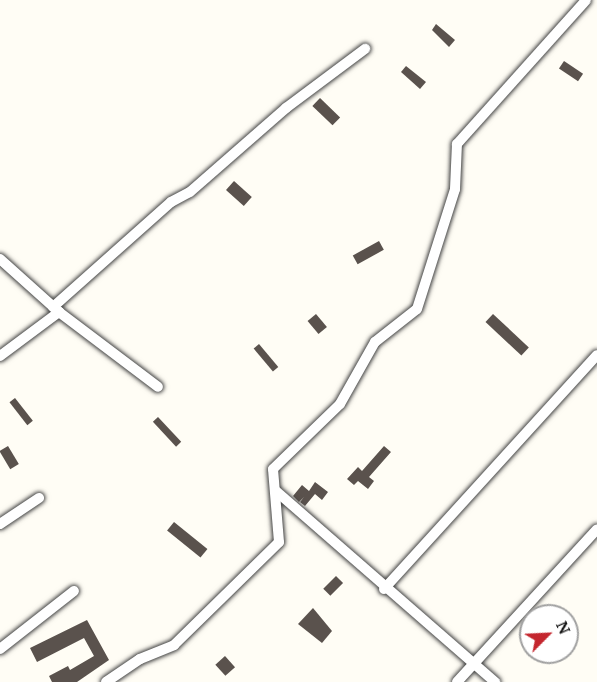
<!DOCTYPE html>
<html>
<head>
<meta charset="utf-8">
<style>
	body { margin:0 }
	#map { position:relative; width:597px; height:682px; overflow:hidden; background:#fffdf5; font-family:"PT Serif",serif }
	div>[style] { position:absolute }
	.building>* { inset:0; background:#5a524d; transform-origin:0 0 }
	.roads { filter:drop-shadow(0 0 2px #444) drop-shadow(0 0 2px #444) }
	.street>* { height:10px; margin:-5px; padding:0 5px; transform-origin:5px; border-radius:5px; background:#fff }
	span { translate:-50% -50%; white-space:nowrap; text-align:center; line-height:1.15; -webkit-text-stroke:6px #fff; paint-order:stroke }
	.north { position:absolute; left:519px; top:604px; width:60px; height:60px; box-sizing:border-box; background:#fff; border:2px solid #a0a0a0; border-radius:50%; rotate:66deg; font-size:16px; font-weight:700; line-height:24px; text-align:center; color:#111 }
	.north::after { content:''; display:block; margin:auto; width:21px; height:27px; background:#c4262e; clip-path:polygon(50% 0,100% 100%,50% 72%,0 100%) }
</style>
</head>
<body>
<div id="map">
	<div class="building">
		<div style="clip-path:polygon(436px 24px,455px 40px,449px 47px,432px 30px)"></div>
		<div style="left:564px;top:61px;width:23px;height:9px;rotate:34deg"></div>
		<div style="clip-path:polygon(406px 66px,426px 82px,420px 89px,401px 72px)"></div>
		<div style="left:320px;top:98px;width:28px;height:11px;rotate:44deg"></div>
		<div style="left:234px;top:181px;width:24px;height:12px;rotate:42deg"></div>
		<div style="left:379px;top:241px;width:10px;height:30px;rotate:61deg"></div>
		<div style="left:316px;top:314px;width:17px;height:11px;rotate:50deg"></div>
		<div style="left:493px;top:314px;width:49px;height:11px;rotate:43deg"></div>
		<div style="left:259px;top:344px;width:30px;height:7px;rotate:50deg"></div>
		<div style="left:15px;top:398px;width:29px;height:7px;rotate:52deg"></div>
		<div style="left:158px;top:417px;width:34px;height:7px;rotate:47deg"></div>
		<div style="left:8px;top:446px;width:21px;height:10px;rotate:59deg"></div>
		<div style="clip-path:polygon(384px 446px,391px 452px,369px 477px,374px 481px,368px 489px,358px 481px,354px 485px,347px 479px,358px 467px,362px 471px)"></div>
		<div style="clip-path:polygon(315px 482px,328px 492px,322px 500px,315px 494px,305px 506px,300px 502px,304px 497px,299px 502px,293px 496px,302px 485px,309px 491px)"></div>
		<div style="left:174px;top:522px;width:43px;height:11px;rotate:39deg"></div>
		<div style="left:336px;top:576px;width:10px;height:18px;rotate:45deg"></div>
		<div style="clip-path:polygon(313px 608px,332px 631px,322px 643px,298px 624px)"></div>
		<div style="clip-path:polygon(87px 620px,109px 660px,77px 682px,52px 682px,49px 676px,68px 666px,70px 670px,94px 656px,84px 638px,37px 662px,30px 648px)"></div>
		<div style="left:225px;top:656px;width:15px;height:13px;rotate:48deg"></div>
	</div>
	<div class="roads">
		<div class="street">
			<div style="left:0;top:259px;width:79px;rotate:41.9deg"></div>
			<div style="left:59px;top:312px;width:124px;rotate:37.1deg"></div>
			<div style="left:53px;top:307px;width:158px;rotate:-41.7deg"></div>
			<div style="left:171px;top:202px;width:21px;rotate:-28deg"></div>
			<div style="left:190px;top:192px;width:128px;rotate:-41.2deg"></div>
			<div style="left:286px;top:108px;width:99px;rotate:-36.8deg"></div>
			<div style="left:0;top:356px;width:74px;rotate:-36.7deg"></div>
			<div style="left:276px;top:491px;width:291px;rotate:41.1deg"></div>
			<div style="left:0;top:524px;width:47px;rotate:-33.7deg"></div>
			<div style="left:384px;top:589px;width:316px;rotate:-47.7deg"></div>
			<div style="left:0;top:649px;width:94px;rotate:-38.1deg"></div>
			<div style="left:106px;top:682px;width:41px;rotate:-34.1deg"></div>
			<div style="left:140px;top:659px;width:37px;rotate:-22deg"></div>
			<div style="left:174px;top:645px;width:147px;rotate:-44.4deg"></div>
			<div style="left:279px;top:542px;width:73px;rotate:-94.7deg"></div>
			<div style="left:273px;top:469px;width:93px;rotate:-44.1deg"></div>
			<div style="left:340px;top:404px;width:71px;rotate:-60.6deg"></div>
			<div style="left:375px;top:342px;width:53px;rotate:-38.2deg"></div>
			<div style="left:417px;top:309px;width:126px;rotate:-72.4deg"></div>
			<div style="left:455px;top:189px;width:45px;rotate:-87.5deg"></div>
			<div style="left:457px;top:144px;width:193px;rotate:-48.1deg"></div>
			<div style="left:457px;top:682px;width:207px;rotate:-47.5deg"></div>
		</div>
	</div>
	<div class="north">N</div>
</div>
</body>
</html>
